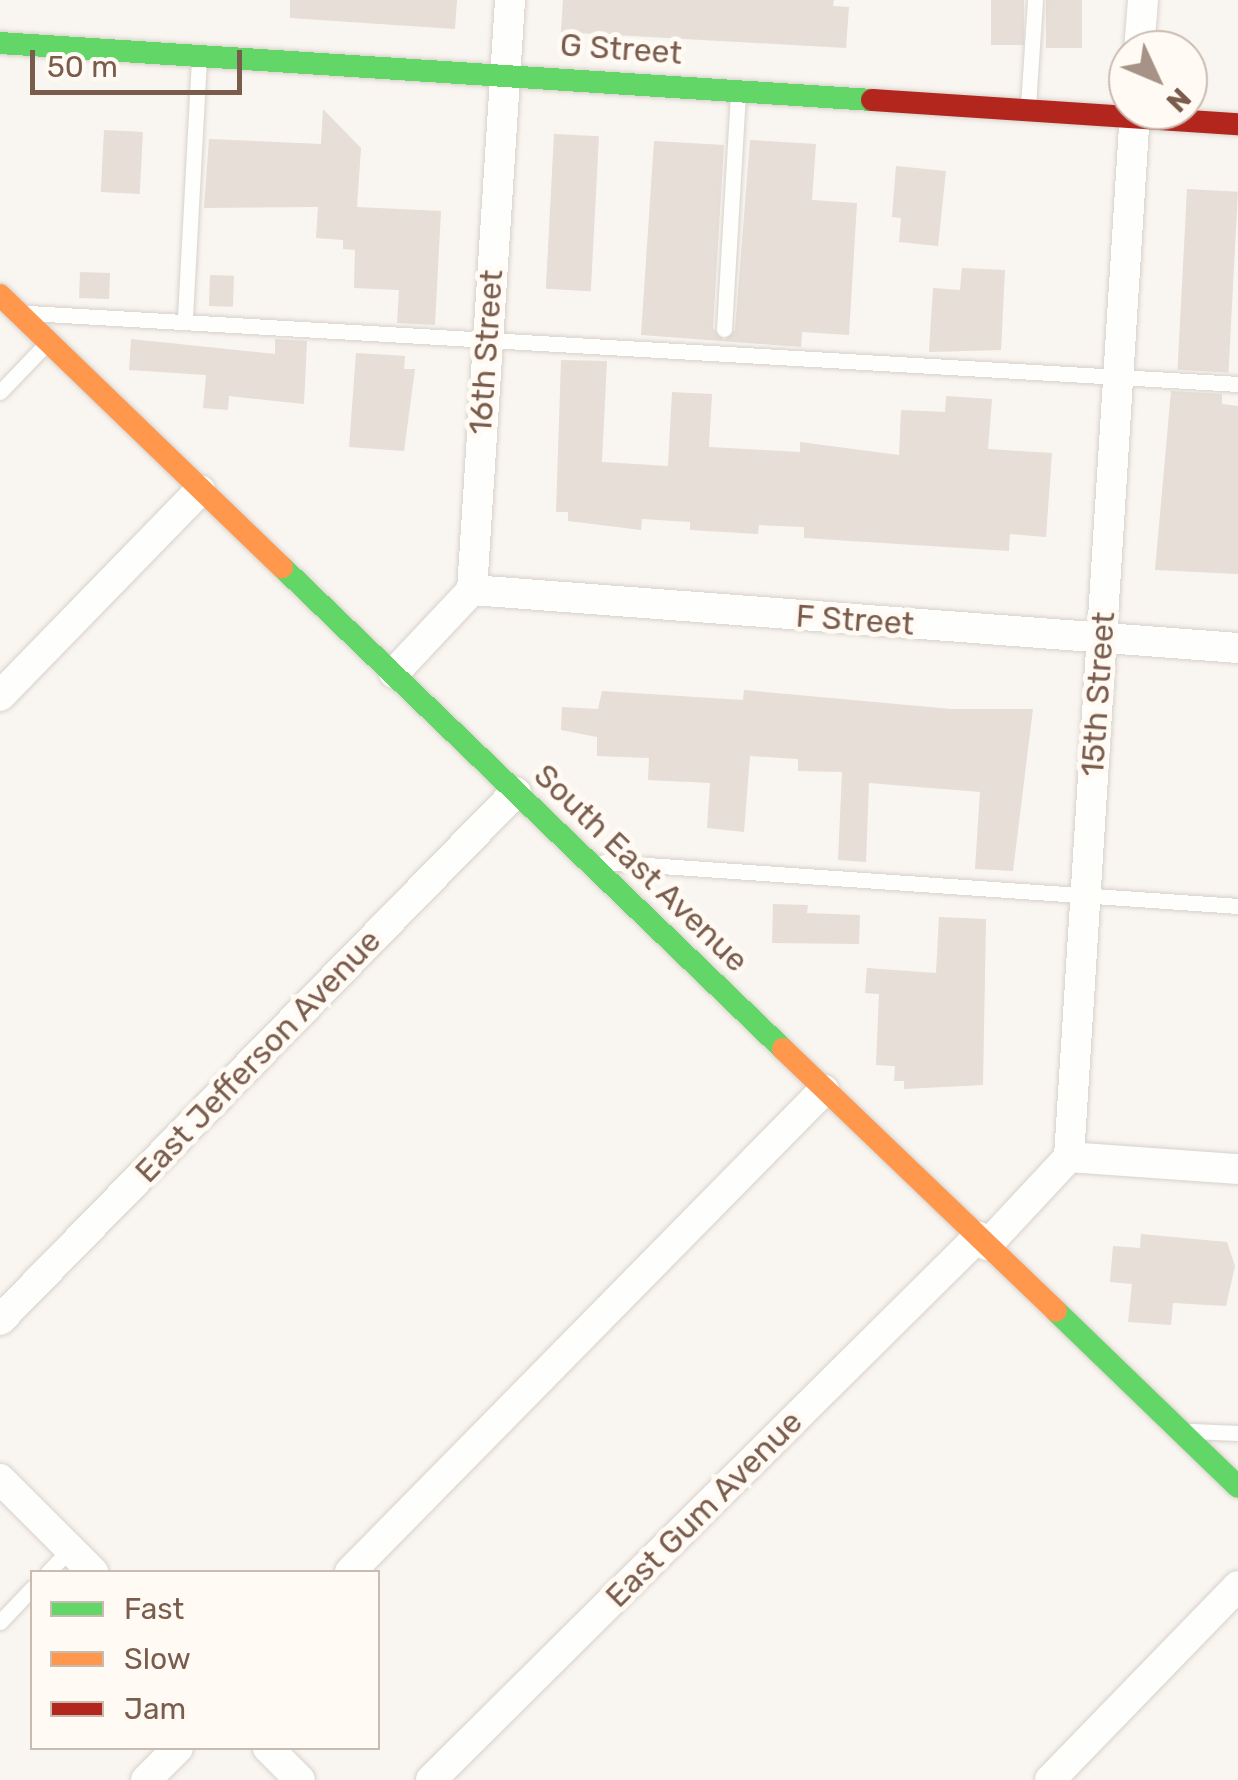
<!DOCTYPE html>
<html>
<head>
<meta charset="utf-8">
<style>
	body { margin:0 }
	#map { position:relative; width:1238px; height:1780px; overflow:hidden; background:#f9f5f0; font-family:Rubik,sans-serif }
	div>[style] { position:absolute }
	.building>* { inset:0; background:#e6ded7; transform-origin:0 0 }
	.roads { filter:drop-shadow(0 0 2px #d7d1cb) drop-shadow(0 0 2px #d7d1cb) }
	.lane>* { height:15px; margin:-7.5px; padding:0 7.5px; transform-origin:7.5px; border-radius:7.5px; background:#fefefd }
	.street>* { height:30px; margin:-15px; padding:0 15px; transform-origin:15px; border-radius:15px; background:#fefefd }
	.fast>* { height:22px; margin:-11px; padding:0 11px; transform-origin:11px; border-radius:11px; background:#63d668 }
	.slow>* { height:22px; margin:-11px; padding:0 11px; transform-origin:11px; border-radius:11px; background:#ff974d }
	.jam>* { height:22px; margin:-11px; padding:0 11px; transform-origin:11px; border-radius:11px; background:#b3261e }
	span { translate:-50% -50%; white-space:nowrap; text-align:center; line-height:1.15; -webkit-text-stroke:10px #fffaf3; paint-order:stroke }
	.street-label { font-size:32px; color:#7a5c4d }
	.legend { position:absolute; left:30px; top:1570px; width:350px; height:180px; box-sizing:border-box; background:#fffaf3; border:2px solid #cabbb1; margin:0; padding:12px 18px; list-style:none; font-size:30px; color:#7a5c4d }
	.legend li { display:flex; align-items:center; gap:20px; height:50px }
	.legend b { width:50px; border:2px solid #cabbb1 }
	.north { position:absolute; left:1108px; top:30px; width:100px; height:100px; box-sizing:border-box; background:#fffaf3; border:2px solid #cabbb1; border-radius:50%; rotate:134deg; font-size:28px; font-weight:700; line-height:40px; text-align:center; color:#7a5c4d }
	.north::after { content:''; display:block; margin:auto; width:35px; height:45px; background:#a69286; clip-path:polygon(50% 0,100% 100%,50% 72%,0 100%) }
	.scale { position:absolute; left:30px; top:50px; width:212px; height:45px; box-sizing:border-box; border:5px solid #7a5c4d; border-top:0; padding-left:12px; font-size:30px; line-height:35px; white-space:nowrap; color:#7a5c4d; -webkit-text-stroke:8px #fffaf3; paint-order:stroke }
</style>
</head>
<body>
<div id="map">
	<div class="building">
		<div style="clip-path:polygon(290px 0,457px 0,455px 29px,290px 18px)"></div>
		<div style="clip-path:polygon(563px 0,834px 0,833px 6px,849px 7px,846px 48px,561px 32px)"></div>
		<div style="left:991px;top:0;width:33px;height:45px"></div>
		<div style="left:1046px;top:0;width:36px;height:48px"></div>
		<div style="clip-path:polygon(323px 109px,361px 148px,357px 207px,441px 211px,435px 325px,397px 323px,399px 290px,354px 288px,355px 250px,343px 249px,343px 240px,316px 238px,318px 207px,204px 208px,209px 139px,321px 144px)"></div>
		<div style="left:104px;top:130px;width:39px;height:62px;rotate:3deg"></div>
		<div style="left:554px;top:134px;width:45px;height:155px;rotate:3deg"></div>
		<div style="clip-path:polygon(750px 140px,816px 144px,812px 200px,857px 203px,849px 335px,802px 332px,801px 347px,641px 335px,654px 141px,724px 145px,713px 328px,724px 340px,735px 330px)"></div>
		<div style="clip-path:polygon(896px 166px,946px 171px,938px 246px,899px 242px,901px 218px,892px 217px)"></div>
		<div style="left:1187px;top:189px;width:51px;height:181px;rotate:3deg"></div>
		<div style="clip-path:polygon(962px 268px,1005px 270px,1001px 350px,929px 352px,933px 288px,960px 290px)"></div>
		<div style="left:80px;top:272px;width:30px;height:26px;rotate:2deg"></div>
		<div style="left:210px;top:275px;width:24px;height:31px;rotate:2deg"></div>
		<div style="clip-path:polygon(131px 339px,275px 354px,275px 339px,307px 341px,304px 404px,229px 396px,228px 410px,203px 408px,206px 375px,129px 370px)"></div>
		<div style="clip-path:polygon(356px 353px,405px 356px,404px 369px,415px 369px,404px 451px,349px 447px)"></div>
		<div style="clip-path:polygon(561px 360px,607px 361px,602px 462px,668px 466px,672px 392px,712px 394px,709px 447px,800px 452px,800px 442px,899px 455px,901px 410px,945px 412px,946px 396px,992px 399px,988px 449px,1052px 453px,1046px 537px,1010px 534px,1009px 551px,804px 538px,804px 527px,759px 525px,758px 534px,690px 530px,690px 522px,642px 519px,641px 530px,568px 521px,568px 512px,556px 512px)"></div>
		<div style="clip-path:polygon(1171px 391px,1222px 394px,1222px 404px,1238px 406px,1238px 574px,1155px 570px)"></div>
		<div style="clip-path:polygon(744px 690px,951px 709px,1033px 709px,1013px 871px,975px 869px,980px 792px,869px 783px,866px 862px,838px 860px,842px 772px,798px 771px,798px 759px,750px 756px,744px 832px,707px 828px,710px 783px,648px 780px,649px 758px,597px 756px,597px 737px,561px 730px,562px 707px,598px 709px,602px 691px,743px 700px)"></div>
		<div style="clip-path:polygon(773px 904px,808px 905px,807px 913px,860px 915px,859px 944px,772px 943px)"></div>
		<div style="clip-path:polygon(939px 917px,986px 919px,983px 1085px,904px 1089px,904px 1081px,894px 1081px,895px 1066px,876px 1065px,879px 994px,865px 993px,867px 968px,936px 973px)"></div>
		<div style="clip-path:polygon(1141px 1234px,1227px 1242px,1235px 1266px,1226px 1306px,1173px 1303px,1171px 1325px,1128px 1322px,1132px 1284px,1110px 1282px,1113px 1246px,1140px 1248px)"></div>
	</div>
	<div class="roads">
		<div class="lane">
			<div style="left:1028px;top:106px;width:106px;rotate:-86.2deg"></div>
			<div style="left:29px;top:313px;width:1211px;rotate:3.36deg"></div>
			<div style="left:185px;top:317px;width:260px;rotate:-86.9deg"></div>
			<div style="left:724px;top:329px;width:235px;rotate:-86.6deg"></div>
			<div style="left:0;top:392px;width:65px;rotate:-46.2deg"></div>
			<div style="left:604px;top:862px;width:636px;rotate:3.97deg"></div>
			<div style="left:1192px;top:1431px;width:46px;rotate:2.5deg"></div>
			<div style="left:48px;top:1572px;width:32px;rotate:-46deg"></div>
			<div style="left:0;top:1622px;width:47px;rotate:-46.7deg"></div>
		</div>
		<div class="street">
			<div style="left:1139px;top:50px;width:50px;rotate:-85.4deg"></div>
			<div style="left:472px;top:590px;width:768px;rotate:4.33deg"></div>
			<div style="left:394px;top:673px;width:114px;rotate:-46.8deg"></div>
			<div style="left:472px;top:590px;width:591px;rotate:-86.31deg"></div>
			<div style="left:0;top:696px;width:287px;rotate:-45.8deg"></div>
			<div style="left:1069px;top:1157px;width:169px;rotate:4.1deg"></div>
			<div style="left:987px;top:1245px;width:120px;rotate:-47deg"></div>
			<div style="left:1069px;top:1157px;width:1049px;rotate:-86.39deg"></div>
			<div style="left:0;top:1320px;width:738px;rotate:-45.66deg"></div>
			<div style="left:0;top:1479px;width:132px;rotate:45deg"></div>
			<div style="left:350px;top:1572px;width:676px;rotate:-45.48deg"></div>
			<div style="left:268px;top:1748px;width:45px;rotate:45deg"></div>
			<div style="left:146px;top:1780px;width:45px;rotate:-45deg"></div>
			<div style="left:431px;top:1780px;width:771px;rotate:-44.79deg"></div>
			<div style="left:1050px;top:1780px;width:270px;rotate:-45.9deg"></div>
		</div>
		<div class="fast">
			<div style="left:0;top:43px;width:874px;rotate:3.74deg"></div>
			<div style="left:282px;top:567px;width:695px;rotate:43.89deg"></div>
			<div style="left:1056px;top:1311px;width:253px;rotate:44deg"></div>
		</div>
		<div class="slow">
			<div style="left:0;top:295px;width:392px;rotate:44deg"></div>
			<div style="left:783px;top:1049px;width:378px;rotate:43.8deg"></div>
		</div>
		<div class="jam">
			<div style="left:872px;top:100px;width:367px;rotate:3.8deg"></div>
		</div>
	</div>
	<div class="street-label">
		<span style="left:621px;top:49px;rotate:4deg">G Street</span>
		<span style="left:486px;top:352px;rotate:-86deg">16th Street</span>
		<span style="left:855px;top:620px;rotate:4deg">F Street</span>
		<span style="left:1098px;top:694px;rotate:-86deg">15th Street</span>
		<span style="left:641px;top:868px;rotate:44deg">South East Avenue</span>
		<span style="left:258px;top:1056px;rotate:-46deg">East Jefferson Avenue</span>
		<span style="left:704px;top:1509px;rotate:-45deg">East Gum Avenue</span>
	</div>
	<ul class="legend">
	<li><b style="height:12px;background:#63d668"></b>Fast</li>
	<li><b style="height:12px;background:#ff974d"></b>Slow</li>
	<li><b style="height:12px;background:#b3261e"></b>Jam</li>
	</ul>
	<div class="north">N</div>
	<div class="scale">50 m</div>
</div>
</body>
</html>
